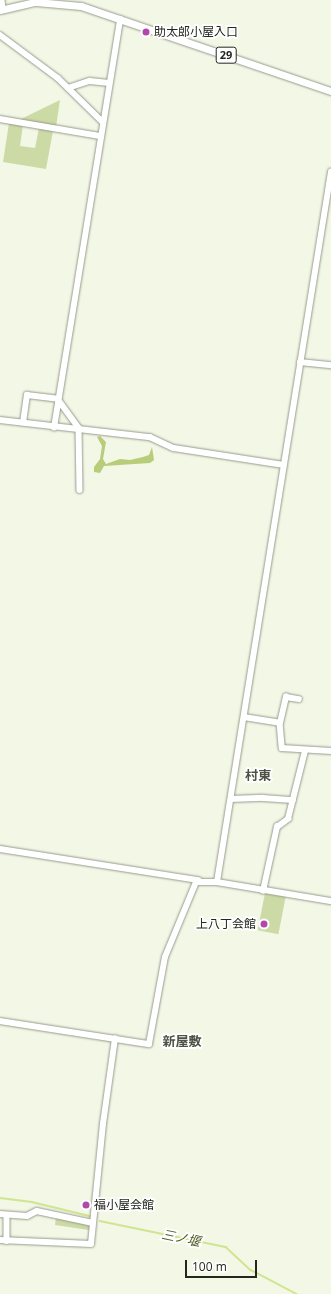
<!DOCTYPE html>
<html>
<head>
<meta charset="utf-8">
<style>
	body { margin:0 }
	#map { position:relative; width:331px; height:1294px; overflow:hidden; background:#f2f7e6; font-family:"Open Sans","Noto Sans JP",sans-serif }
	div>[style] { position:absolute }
	.green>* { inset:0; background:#ccdba6; transform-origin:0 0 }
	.forest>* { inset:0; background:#b8cd79 }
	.stream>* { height:1.5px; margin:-0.75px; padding:0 0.75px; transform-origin:0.75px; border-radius:0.75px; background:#cfe590 }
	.roads { filter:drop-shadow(0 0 1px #979b8d) drop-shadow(0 0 1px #979b8d) }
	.minor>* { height:5.5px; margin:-2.75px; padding:0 2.75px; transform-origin:2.75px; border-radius:2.75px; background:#fff }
	.major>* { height:7px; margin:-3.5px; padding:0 3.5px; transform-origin:3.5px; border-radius:3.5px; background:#fff }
	.dots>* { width:11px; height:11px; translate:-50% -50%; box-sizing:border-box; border:2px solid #fff; border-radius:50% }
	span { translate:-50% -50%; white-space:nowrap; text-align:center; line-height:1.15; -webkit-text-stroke:3.5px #fff; paint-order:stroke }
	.shield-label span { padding:1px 3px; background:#fff; border:1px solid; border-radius:3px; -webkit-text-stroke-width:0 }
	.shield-label { font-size:11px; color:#242620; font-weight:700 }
	.poi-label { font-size:12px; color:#242620 }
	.left { translate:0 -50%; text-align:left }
	.right { translate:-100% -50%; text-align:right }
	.neighbourhood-label { font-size:13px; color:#4e5244; font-weight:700 }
	.water-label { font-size:13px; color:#4e5b20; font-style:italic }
	.scale { position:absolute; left:185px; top:1260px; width:72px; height:18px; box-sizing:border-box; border:2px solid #242620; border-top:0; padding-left:5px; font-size:12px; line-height:14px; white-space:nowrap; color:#242620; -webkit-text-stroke:3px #fff; paint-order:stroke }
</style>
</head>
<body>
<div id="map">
	<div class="green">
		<div style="clip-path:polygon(60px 100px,56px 127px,20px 121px,21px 119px)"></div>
		<div style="clip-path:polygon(9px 123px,23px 125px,20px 146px,35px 148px,39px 128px,53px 131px,46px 169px,3px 162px)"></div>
		<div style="left:265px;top:893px;width:21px;height:38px;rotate:11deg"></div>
		<div style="clip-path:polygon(56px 1217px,89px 1225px,89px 1230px,55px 1225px)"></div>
	</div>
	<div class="forest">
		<div style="clip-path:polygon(100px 436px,106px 442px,103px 459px,106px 464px,120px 459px,130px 460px,143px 457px,149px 455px,152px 447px,154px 460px,150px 463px,104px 466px,100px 473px,94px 472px,94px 467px,100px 459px,102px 446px,97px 437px)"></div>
	</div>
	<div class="stream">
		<div style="left:0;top:1198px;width:32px;rotate:7deg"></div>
		<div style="left:32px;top:1202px;width:60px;rotate:13.6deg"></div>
		<div style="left:100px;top:1221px;width:129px;rotate:11.7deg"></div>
		<div style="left:226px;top:1247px;width:34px;rotate:43deg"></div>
		<div style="left:251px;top:1270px;width:52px;rotate:27.6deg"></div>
	</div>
	<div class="roads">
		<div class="minor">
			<div style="left:2px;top:0;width:9px;rotate:84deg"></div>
			<div style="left:0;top:35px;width:72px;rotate:36.6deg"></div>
			<div style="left:58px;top:78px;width:63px;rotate:44.4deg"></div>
			<div style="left:68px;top:88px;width:23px;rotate:-18deg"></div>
			<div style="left:90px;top:81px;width:19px;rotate:6deg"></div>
			<div style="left:0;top:119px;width:101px;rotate:9.6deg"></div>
			<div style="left:300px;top:362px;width:31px;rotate:6deg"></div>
			<div style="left:0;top:420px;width:151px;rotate:6.5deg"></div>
			<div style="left:150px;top:437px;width:26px;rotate:25deg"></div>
			<div style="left:174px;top:448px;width:111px;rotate:8.8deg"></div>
			<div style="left:23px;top:423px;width:28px;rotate:-82deg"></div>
			<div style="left:27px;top:395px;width:31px;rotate:7deg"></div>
			<div style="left:58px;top:399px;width:36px;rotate:54deg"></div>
			<div style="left:79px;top:428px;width:62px;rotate:89.1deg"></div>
			<div style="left:54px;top:428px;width:414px;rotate:-80.8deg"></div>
			<div style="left:244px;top:717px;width:36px;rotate:9deg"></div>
			<div style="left:280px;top:723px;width:25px;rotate:85deg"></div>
			<div style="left:282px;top:748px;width:49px;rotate:3.5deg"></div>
			<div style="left:280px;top:723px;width:27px;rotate:-77deg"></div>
			<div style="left:286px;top:697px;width:13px;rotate:9deg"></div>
			<div style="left:231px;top:799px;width:32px;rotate:-2deg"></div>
			<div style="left:263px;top:798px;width:30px;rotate:4deg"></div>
			<div style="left:0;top:849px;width:201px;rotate:8.9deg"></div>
			<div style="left:217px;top:882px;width:719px;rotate:-80.88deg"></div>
			<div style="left:263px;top:891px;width:66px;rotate:-77.7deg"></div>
			<div style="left:277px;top:827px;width:14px;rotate:-36deg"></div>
			<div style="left:288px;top:819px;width:70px;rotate:-76deg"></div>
			<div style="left:0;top:1021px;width:151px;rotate:8.8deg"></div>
			<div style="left:149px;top:1044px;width:88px;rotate:-79.6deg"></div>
			<div style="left:165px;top:957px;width:81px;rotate:-67.5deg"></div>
			<div style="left:196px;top:882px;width:21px"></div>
			<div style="left:217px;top:882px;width:116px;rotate:9.5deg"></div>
			<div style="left:0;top:1214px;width:27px;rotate:4deg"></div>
			<div style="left:27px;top:1216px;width:11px;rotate:-27deg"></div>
			<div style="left:37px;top:1211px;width:57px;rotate:12.1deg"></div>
			<div style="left:7px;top:1216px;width:25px;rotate:90deg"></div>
			<div style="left:0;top:1240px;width:91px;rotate:2.5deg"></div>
			<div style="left:91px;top:1244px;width:121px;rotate:-84.3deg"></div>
			<div style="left:103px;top:1124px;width:86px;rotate:-82deg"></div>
		</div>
		<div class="major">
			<div style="left:0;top:10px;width:37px;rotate:-13deg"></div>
			<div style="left:36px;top:2px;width:45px;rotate:5.1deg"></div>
			<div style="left:81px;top:6px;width:264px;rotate:18.8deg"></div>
		</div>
	</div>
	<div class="dots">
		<div style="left:146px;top:32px;background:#b148aa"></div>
		<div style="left:264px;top:924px;background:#b148aa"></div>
		<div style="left:86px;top:1205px;background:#b148aa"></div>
	</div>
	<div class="shield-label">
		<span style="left:226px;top:55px">29</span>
	</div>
	<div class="poi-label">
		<span class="left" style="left:154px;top:32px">助太郎小屋入口</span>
		<span class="right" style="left:256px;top:924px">上八丁会館</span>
		<span class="left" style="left:94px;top:1205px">福小屋会館</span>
	</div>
	<div class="neighbourhood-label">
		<span style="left:258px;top:775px">村東</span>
		<span style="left:182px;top:1041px">新屋敷</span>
	</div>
	<div class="water-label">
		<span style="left:181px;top:1238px;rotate:12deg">三ノ堰</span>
	</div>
	<div class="scale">100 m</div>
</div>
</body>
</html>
